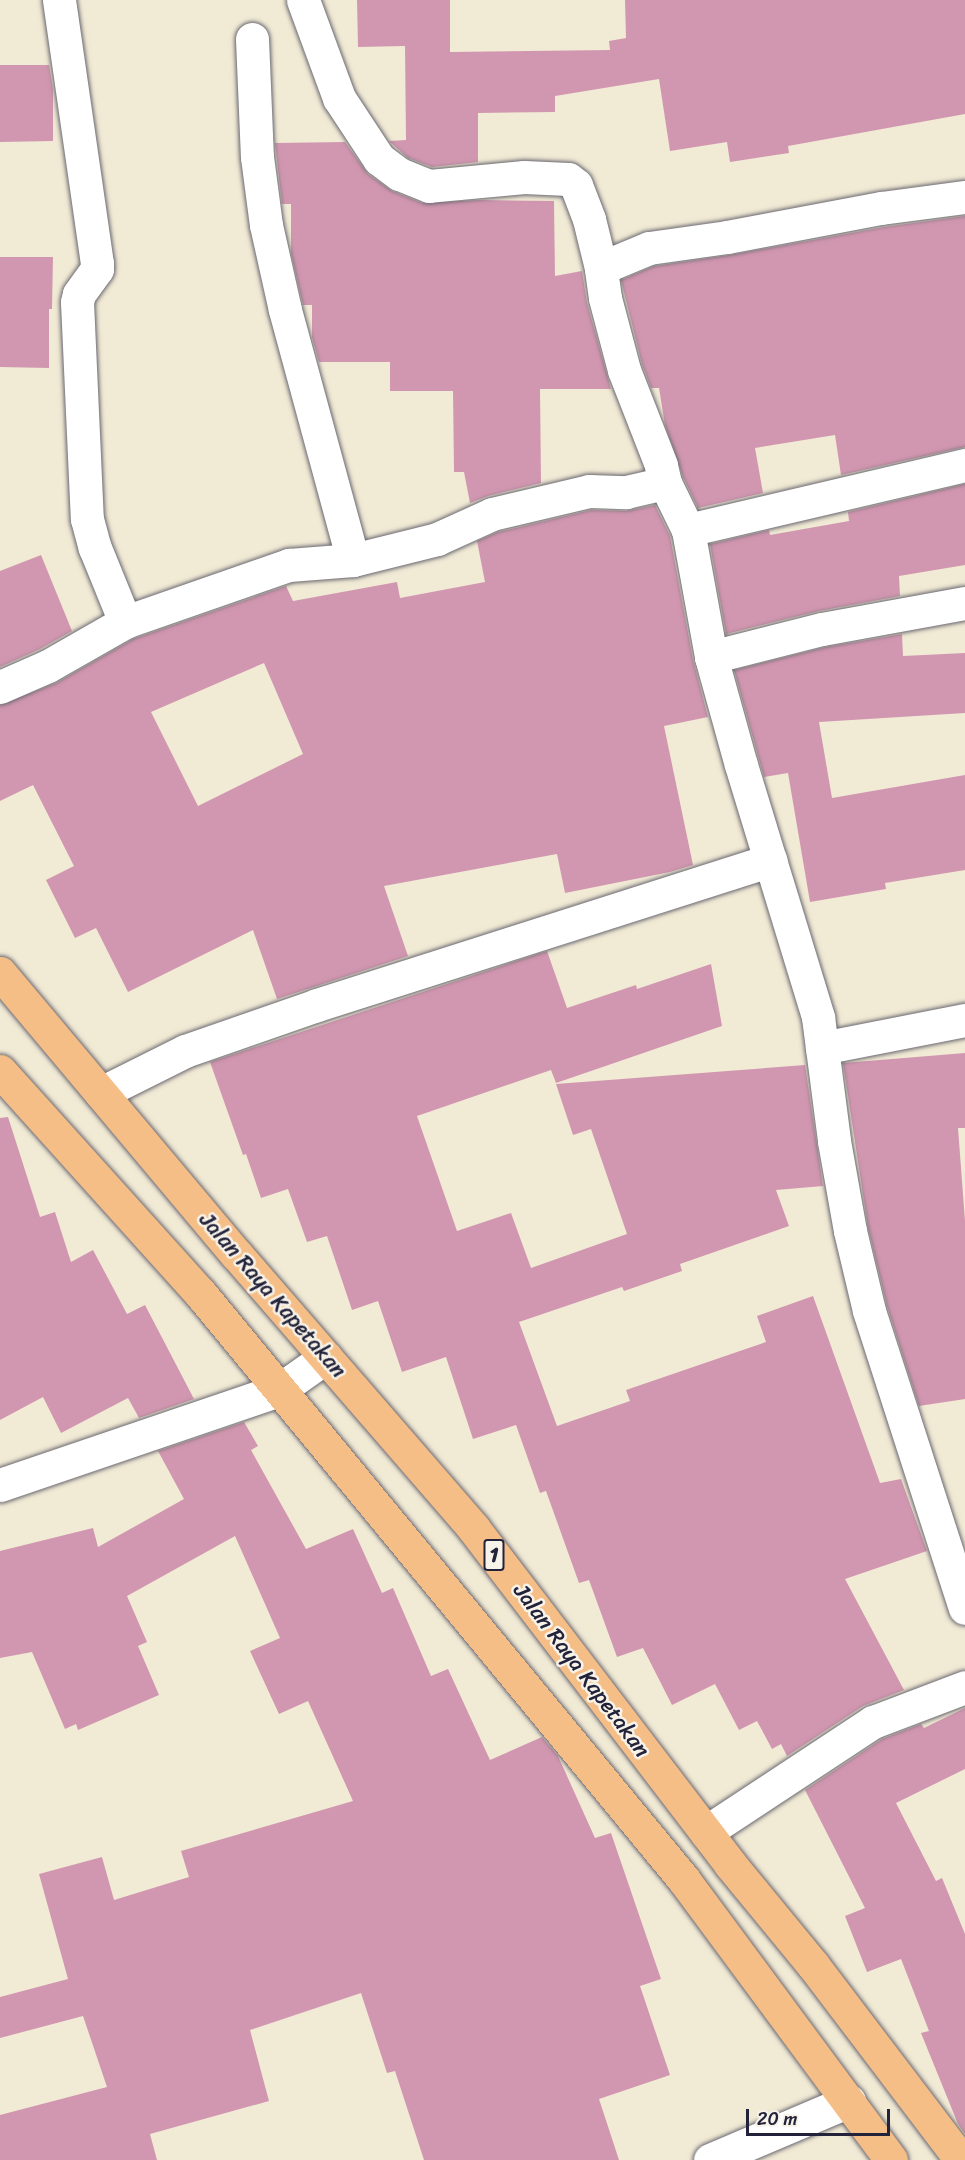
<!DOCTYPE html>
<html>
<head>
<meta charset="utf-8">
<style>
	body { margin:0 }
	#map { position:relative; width:965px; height:2160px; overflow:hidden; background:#f1ead5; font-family:Sriracha,sans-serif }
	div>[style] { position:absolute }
	.building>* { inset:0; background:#d297b0 }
	.roads { filter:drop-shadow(0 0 2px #6a6871) drop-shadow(0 0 2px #6a6871) }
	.minor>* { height:33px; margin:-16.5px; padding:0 16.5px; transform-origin:16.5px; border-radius:16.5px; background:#fff }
	.trunk>* { height:33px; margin:-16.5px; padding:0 16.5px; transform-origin:16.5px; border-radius:16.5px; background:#f6be87 }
	span { translate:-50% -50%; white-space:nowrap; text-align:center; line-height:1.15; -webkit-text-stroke:5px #f7f3e8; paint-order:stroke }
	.shield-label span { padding:2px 4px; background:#f7f3e8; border:2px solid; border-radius:4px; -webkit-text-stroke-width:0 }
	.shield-label { font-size:21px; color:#22223b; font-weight:700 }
	.street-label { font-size:22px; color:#22223b }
	.scale { position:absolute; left:746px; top:2109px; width:144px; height:27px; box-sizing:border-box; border:3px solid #22223b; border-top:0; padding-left:8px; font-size:18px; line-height:21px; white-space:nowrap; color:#22223b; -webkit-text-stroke:4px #f7f3e8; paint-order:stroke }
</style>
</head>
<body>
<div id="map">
	<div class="building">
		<div style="clip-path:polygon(357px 0,450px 0,450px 52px,610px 50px,609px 41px,626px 38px,625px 0,965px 0,965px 114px,788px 146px,789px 153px,730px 162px,727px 142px,670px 151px,659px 79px,555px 96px,555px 112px,478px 113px,478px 162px,432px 167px,408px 158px,389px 141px,406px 140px,405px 46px,358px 47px)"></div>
		<div style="clip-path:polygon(0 65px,49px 65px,53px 89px,53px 141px,0 142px)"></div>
		<div style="clip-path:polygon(345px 142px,368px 174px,392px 191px,422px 203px,479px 200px,554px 201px,555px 276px,582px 271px,587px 303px,611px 389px,540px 389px,541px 483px,488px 496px,470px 503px,464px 472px,454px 472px,453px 391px,390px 391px,390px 362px,319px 362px,312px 337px,312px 305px,303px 305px,291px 253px,291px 204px,282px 204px,275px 143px)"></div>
		<div style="clip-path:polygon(965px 216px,965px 447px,841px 475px,835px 435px,755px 448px,763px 493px,698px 508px,683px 477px,665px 425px,659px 388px,651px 388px,642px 364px,621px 280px,654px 266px,730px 255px,884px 227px)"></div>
		<div style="clip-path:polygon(0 257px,53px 257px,52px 309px,49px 309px,49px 368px,0 367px)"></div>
		<div style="clip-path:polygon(965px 484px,965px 565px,899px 576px,900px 596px,819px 611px,726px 634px,710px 544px,769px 530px,770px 535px,849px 521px,848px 512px)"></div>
		<div style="clip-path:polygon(evenodd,655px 505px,670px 536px,693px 660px,708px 717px,664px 726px,693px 865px,670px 872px,565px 893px,557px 854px,384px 886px,408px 956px,277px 999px,253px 930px,128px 992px,96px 928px,75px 938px,46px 880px,74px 866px,33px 785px,0 801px,0 705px,56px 683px,133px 639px,286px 586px,293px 601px,397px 582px,400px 598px,485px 582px,477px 541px,498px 532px,591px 510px,626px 511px,655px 505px,264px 663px,303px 754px,198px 806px,151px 712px,264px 663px)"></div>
		<div style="clip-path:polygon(41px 555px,72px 631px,40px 649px,0 667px,0 571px)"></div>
		<div style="clip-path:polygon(902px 634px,903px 656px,965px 653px,965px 713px,819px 722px,832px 798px,965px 775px,965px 870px,885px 883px,886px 889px,810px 902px,788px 773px,764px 777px,734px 670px,826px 647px)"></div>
		<div style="clip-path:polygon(547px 951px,567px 1008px,636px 985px,637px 989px,711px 964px,722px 1026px,556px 1083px,551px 1070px,417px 1116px,457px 1231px,511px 1213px,531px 1268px,627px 1234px,591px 1129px,573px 1135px,556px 1084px,805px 1065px,823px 1186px,776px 1190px,789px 1226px,680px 1264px,682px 1271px,624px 1291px,622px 1287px,519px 1322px,557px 1426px,630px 1401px,626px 1390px,766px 1342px,757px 1316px,813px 1296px,880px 1483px,901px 1479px,927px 1551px,845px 1579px,904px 1690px,863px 1706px,787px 1756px,781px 1744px,772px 1749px,757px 1721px,739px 1730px,715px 1684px,672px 1705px,643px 1648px,617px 1657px,589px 1580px,579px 1583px,546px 1491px,540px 1493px,516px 1425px,473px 1439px,446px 1357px,402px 1372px,378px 1301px,352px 1310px,327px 1236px,307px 1242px,288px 1189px,261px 1198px,246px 1154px,243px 1155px,210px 1062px)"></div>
		<div style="clip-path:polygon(965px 1053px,965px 1128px,958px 1128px,965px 1221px,965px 1399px,919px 1406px,887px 1306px,868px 1227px,843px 1063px)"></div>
		<div style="clip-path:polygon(8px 1117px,40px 1217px,55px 1212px,71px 1262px,93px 1250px,127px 1314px,145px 1305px,194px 1399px,139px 1418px,128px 1398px,61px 1433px,43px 1397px,0 1420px,0 1118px)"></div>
		<div style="clip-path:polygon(244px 1422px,258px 1446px,251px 1450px,306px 1549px,353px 1529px,382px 1593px,393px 1588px,431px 1676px,448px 1669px,490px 1760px,542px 1737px,558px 1756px,595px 1838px,611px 1833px,661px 1979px,640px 1986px,670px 2075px,599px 2099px,619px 2160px,424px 2160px,395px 2071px,387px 2073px,361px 1993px,250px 2030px,269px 2101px,150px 2134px,157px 2160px,0 2160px,0 2115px,107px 2087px,83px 2016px,0 2038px,0 1997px,68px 1979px,39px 1874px,102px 1857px,114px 1900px,189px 1877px,181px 1851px,353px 1801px,308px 1701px,279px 1714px,250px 1651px,280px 1638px,235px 1536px,127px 1596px,147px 1642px,138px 1646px,159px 1695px,78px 1730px,76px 1724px,65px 1729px,32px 1652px,0 1658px,0 1551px,93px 1528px,98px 1547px,184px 1499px,158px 1451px)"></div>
		<div style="clip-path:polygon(965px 1708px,965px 1769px,896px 1803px,936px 1881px,942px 1878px,965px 1934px,965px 2134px,958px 2124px,921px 2033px,929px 2031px,901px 1959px,867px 1972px,845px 1916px,865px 1908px,805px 1790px,882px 1739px,921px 1724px,924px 1728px)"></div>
	</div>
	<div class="roads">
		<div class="minor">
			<div style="left:59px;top:0;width:266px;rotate:81.8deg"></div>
			<div style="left:97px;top:263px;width:6px;rotate:90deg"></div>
			<div style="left:97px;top:269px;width:31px;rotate:126deg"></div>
			<div style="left:79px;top:294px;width:8px;rotate:104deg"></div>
			<div style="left:77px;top:302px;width:217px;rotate:87.4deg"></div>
			<div style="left:87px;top:519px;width:30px;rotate:75deg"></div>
			<div style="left:95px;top:548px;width:80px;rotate:67.9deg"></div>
			<div style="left:252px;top:39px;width:118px;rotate:87.6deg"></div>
			<div style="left:257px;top:157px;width:69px;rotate:82.5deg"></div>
			<div style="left:266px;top:225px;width:87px;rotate:77.4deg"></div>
			<div style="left:285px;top:310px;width:259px;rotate:74.8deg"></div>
			<div style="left:601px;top:268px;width:52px;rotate:-22.6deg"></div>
			<div style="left:649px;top:248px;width:79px;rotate:-8deg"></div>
			<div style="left:727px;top:237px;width:157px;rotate:-10.7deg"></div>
			<div style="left:881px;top:208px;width:85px;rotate:-7.5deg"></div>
			<div style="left:665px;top:483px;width:52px;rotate:63.9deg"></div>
			<div style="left:688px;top:530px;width:129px;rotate:79.7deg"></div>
			<div style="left:711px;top:657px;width:112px;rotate:74.5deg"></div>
			<div style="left:741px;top:765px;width:264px;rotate:73deg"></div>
			<div style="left:818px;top:1017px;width:125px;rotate:82.6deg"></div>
			<div style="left:834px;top:1141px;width:91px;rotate:79.9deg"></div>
			<div style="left:850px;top:1231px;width:82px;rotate:76.6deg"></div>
			<div style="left:869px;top:1311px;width:312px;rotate:72.1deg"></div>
			<div style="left:688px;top:530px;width:285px;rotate:-13.2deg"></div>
			<div style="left:711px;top:657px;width:114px;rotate:-14.2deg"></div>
			<div style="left:822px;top:629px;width:145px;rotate:-10.3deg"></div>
			<div style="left:0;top:687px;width:52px;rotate:-23.6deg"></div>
			<div style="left:48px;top:666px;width:89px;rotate:-29.7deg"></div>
			<div style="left:125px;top:622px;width:174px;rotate:-19.2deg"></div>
			<div style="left:289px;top:565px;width:64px;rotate:-4.5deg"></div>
			<div style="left:353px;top:560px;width:87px;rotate:-14deg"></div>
			<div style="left:437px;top:539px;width:60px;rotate:-24.4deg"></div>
			<div style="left:492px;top:514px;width:100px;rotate:-13.3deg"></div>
			<div style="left:589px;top:491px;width:37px;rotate:2deg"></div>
			<div style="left:626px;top:492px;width:40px;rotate:-13deg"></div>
			<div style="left:665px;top:483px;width:18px;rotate:-103deg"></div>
			<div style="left:661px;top:465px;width:102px;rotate:-111.3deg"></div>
			<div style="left:624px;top:370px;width:74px;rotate:-104.8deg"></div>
			<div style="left:605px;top:298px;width:30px;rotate:-98deg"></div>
			<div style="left:601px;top:268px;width:50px;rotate:-103.8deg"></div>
			<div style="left:589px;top:219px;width:36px;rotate:-111deg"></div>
			<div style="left:576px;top:185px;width:10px;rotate:-143deg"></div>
			<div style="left:568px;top:179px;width:44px;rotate:-177.4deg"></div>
			<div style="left:524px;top:177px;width:95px;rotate:174.6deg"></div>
			<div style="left:429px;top:186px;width:32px;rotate:-158deg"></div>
			<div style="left:399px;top:174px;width:25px;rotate:-143deg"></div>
			<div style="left:379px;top:159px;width:73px;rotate:-123.3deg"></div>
			<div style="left:339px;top:98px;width:104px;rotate:-110.2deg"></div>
			<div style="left:822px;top:1048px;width:146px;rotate:-11.1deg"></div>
			<div style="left:101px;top:1093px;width:94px;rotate:-26.6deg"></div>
			<div style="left:185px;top:1051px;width:140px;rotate:-19.2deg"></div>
			<div style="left:317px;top:1005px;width:476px;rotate:-17.7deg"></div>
			<div style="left:0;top:1485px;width:295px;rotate:-18.8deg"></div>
			<div style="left:279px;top:1390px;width:57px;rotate:-35.1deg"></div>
			<div style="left:706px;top:1832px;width:200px;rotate:-33.4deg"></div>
			<div style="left:873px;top:1722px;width:98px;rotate:-20.8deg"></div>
			<div style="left:710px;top:2160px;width:151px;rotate:-23deg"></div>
		</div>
		<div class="trunk">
			<div style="left:0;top:973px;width:368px;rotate:50deg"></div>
			<div style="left:237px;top:1255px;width:362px;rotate:49.1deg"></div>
			<div style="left:474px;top:1529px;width:422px;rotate:52.6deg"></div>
			<div style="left:730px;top:1864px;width:131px;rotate:50.6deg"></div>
			<div style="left:813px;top:1965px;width:245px;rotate:52.8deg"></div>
			<div style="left:0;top:1071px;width:299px;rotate:48deg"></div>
			<div style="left:200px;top:1293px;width:761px;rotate:50.49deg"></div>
			<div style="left:684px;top:1880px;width:348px;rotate:53.5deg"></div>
		</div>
	</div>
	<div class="shield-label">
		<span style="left:494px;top:1555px">1</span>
	</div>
	<div class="street-label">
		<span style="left:273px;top:1295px;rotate:49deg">Jalan Raya Kapetakan</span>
		<span style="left:582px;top:1670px;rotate:53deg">Jalan Raya Kapetakan</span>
	</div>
	<div class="scale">20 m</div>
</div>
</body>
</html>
